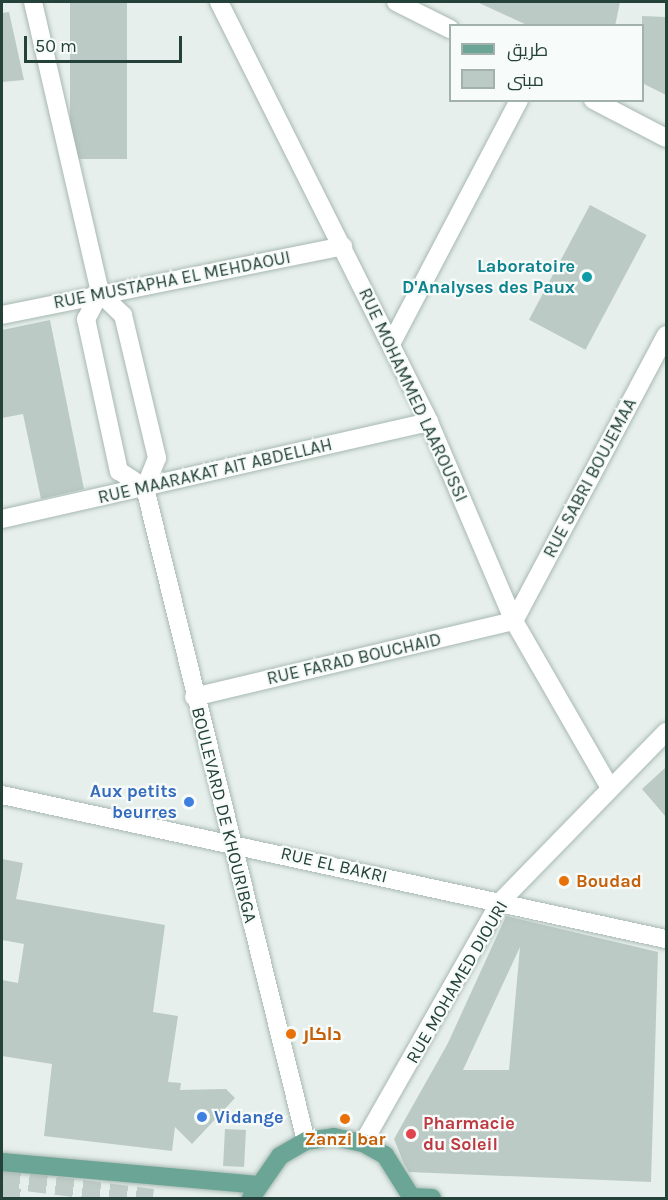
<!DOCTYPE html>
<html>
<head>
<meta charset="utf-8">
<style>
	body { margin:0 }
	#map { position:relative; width:668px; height:1200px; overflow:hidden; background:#e6efeb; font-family:Karla,Cairo,sans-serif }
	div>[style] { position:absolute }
	.building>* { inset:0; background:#bbcac4; transform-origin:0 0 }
	.primary-tunnel>* { height:18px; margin-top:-9px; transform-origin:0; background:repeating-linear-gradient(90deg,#bfccc8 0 18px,transparent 0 27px) }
	.roads { filter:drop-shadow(0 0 2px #a8b8b2) drop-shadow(0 0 2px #a8b8b2) }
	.minor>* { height:18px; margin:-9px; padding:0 9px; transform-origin:9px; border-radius:9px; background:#fff }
	.tertiary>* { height:18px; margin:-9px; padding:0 9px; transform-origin:9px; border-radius:9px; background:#fff }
	.secondary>* { height:18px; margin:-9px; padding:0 9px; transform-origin:9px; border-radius:9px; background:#fff }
	.primary>* { height:18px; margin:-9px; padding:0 9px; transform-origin:9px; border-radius:9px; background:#6aa596 }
	.dots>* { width:16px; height:16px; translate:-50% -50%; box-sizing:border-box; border:3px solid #f7fbf9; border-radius:50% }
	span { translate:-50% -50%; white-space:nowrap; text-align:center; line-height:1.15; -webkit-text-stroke:4.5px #f7fbf9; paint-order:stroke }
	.culture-label { font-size:18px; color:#0d838f; font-weight:700 }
	.right { translate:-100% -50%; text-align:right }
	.street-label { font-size:18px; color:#24423a }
	.shop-label { font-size:18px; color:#366cbe; font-weight:700 }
	.left { translate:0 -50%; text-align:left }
	.food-label { font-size:18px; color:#c56008; font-weight:700 }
	.health-label { font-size:18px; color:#be3a42; font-weight:700 }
	.frame { position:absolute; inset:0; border:3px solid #24423a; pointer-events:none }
	.legend { position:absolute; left:449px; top:24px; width:195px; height:78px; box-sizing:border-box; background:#f7fbf9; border:2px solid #a3b1ad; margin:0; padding:8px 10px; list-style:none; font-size:18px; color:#24423a }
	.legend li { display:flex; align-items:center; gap:12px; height:30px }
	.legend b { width:30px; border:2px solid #a3b1ad }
	.scale { position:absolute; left:24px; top:36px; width:158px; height:27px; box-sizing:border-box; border:3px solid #24423a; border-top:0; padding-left:8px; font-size:18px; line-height:21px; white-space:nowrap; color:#24423a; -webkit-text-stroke:4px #f7fbf9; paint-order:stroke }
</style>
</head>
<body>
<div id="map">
	<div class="building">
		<div style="left:70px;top:2px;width:57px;height:157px"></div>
		<div style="clip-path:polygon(477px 2px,620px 2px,615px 26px,529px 26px)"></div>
		<div style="clip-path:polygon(9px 12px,24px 80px,2px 82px,2px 13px)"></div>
		<div style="clip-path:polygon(642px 16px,666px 17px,666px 95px,642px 83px)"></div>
		<div style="left:590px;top:205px;width:64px;height:130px;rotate:28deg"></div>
		<div style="clip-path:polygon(50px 320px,84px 489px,41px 499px,23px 414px,2px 418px,2px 330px)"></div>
		<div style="clip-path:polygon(666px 767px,666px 817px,642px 789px)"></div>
		<div style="clip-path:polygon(2px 859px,23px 863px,16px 899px,165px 925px,153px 1012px,178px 1016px,168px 1082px,181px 1083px,180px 1090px,226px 1089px,235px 1098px,192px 1144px,175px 1127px,172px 1151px,44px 1136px,52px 1064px,2px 1056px,2px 980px,18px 983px,24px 944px,2px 940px)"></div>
		<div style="clip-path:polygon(evenodd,506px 916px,658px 952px,651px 1182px,409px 1172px,404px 1164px,394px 1139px,448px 1043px,506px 916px,520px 947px,509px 1070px,463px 1070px,520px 947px)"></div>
		<div style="left:225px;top:1129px;width:21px;height:37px;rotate:3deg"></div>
	</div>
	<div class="primary-tunnel">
		<div style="left:2px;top:1179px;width:152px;rotate:7.2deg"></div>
		<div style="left:2px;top:1196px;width:20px;rotate:6deg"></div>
	</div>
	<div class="roads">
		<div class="minor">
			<div style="left:219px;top:2px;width:470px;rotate:63.4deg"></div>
			<div style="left:429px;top:422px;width:216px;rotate:66.9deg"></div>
			<div style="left:514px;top:621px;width:190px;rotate:60.1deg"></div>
			<div style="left:2px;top:315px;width:348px;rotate:-11.4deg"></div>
			<div style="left:391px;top:344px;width:276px;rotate:-62.3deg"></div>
			<div style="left:2px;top:519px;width:438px;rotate:-12.8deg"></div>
			<div style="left:194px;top:697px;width:329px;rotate:-13.4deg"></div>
			<div style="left:514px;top:621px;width:324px;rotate:-62deg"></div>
			<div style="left:2px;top:795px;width:679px;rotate:12.24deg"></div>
		</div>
		<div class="tertiary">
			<div style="left:396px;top:2px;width:60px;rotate:26.6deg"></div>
			<div style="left:593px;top:100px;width:82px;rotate:27.5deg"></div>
			<div style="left:363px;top:1143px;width:277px;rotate:-60.4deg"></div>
			<div style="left:500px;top:902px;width:238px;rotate:-45.7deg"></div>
		</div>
		<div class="secondary">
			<div style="left:33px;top:2px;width:299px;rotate:77deg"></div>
			<div style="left:100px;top:293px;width:32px;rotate:44deg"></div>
			<div style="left:123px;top:315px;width:147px;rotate:76.6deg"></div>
			<div style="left:157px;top:458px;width:32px;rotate:112deg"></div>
			<div style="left:145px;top:488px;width:673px;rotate:76.15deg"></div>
			<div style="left:100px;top:293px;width:30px;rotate:118deg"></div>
			<div style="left:86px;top:319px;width:156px;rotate:77.8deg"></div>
			<div style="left:119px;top:471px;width:31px;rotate:33deg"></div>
		</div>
		<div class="primary">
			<div style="left:2px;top:1162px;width:257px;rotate:5.1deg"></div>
			<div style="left:412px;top:1197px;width:20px;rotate:3deg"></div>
			<div style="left:251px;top:1198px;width:51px;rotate:-55.4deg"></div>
			<div style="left:280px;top:1156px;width:30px;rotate:-30deg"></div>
			<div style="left:306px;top:1141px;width:28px;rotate:-8deg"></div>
			<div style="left:334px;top:1137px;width:30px;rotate:12deg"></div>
			<div style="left:363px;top:1143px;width:25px;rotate:29deg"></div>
			<div style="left:385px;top:1155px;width:51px;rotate:57.9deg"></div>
		</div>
	</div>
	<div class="dots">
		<div style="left:587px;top:277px;background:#0f9aa8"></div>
		<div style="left:189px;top:802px;background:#3f7fe0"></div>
		<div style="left:564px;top:881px;background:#e8710a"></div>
		<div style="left:291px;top:1034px;background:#e8710a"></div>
		<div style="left:202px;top:1117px;background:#3f7fe0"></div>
		<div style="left:345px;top:1119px;background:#e8710a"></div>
		<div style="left:411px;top:1134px;background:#e0444e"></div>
	</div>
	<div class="culture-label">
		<span class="right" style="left:575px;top:277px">Laboratoire<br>D'Analyses des Paux</span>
	</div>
	<div class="street-label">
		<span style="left:172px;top:280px;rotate:-11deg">RUE MUSTAPHA EL MEHDAOUI</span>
		<span style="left:413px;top:395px;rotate:65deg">RUE MOHAMMED LAAROUSSI</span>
		<span style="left:215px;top:471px;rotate:-13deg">RUE MAARAKAT AIT ABDELLAH</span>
		<span style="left:590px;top:478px;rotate:-62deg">RUE SABRI BOUJEMAA</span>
		<span style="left:354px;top:659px;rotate:-13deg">RUE FARAD BOUCHAID</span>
		<span style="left:224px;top:815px;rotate:76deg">BOULEVARD DE KHOURIBGA</span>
		<span style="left:334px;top:865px;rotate:13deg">RUE EL BAKRI</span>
		<span style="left:457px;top:982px;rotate:-60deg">RUE MOHAMED DIOURI</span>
	</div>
	<div class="shop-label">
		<span class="right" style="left:177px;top:802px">Aux petits<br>beurres</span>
		<span class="left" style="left:214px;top:1117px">Vidange</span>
	</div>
	<div class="food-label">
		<span class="left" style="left:576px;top:881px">Boudad</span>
		<span class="left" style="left:303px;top:1034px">داكار</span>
		<span style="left:345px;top:1139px">Zanzi bar</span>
	</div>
	<div class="health-label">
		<span class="left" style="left:423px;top:1134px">Pharmacie<br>du Soleil</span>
	</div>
	<div class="frame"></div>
	<ul class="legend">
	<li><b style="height:8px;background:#6aa596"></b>طريق</li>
	<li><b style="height:16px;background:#bbcac4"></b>مبنى</li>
	</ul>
	<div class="scale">50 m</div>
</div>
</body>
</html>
